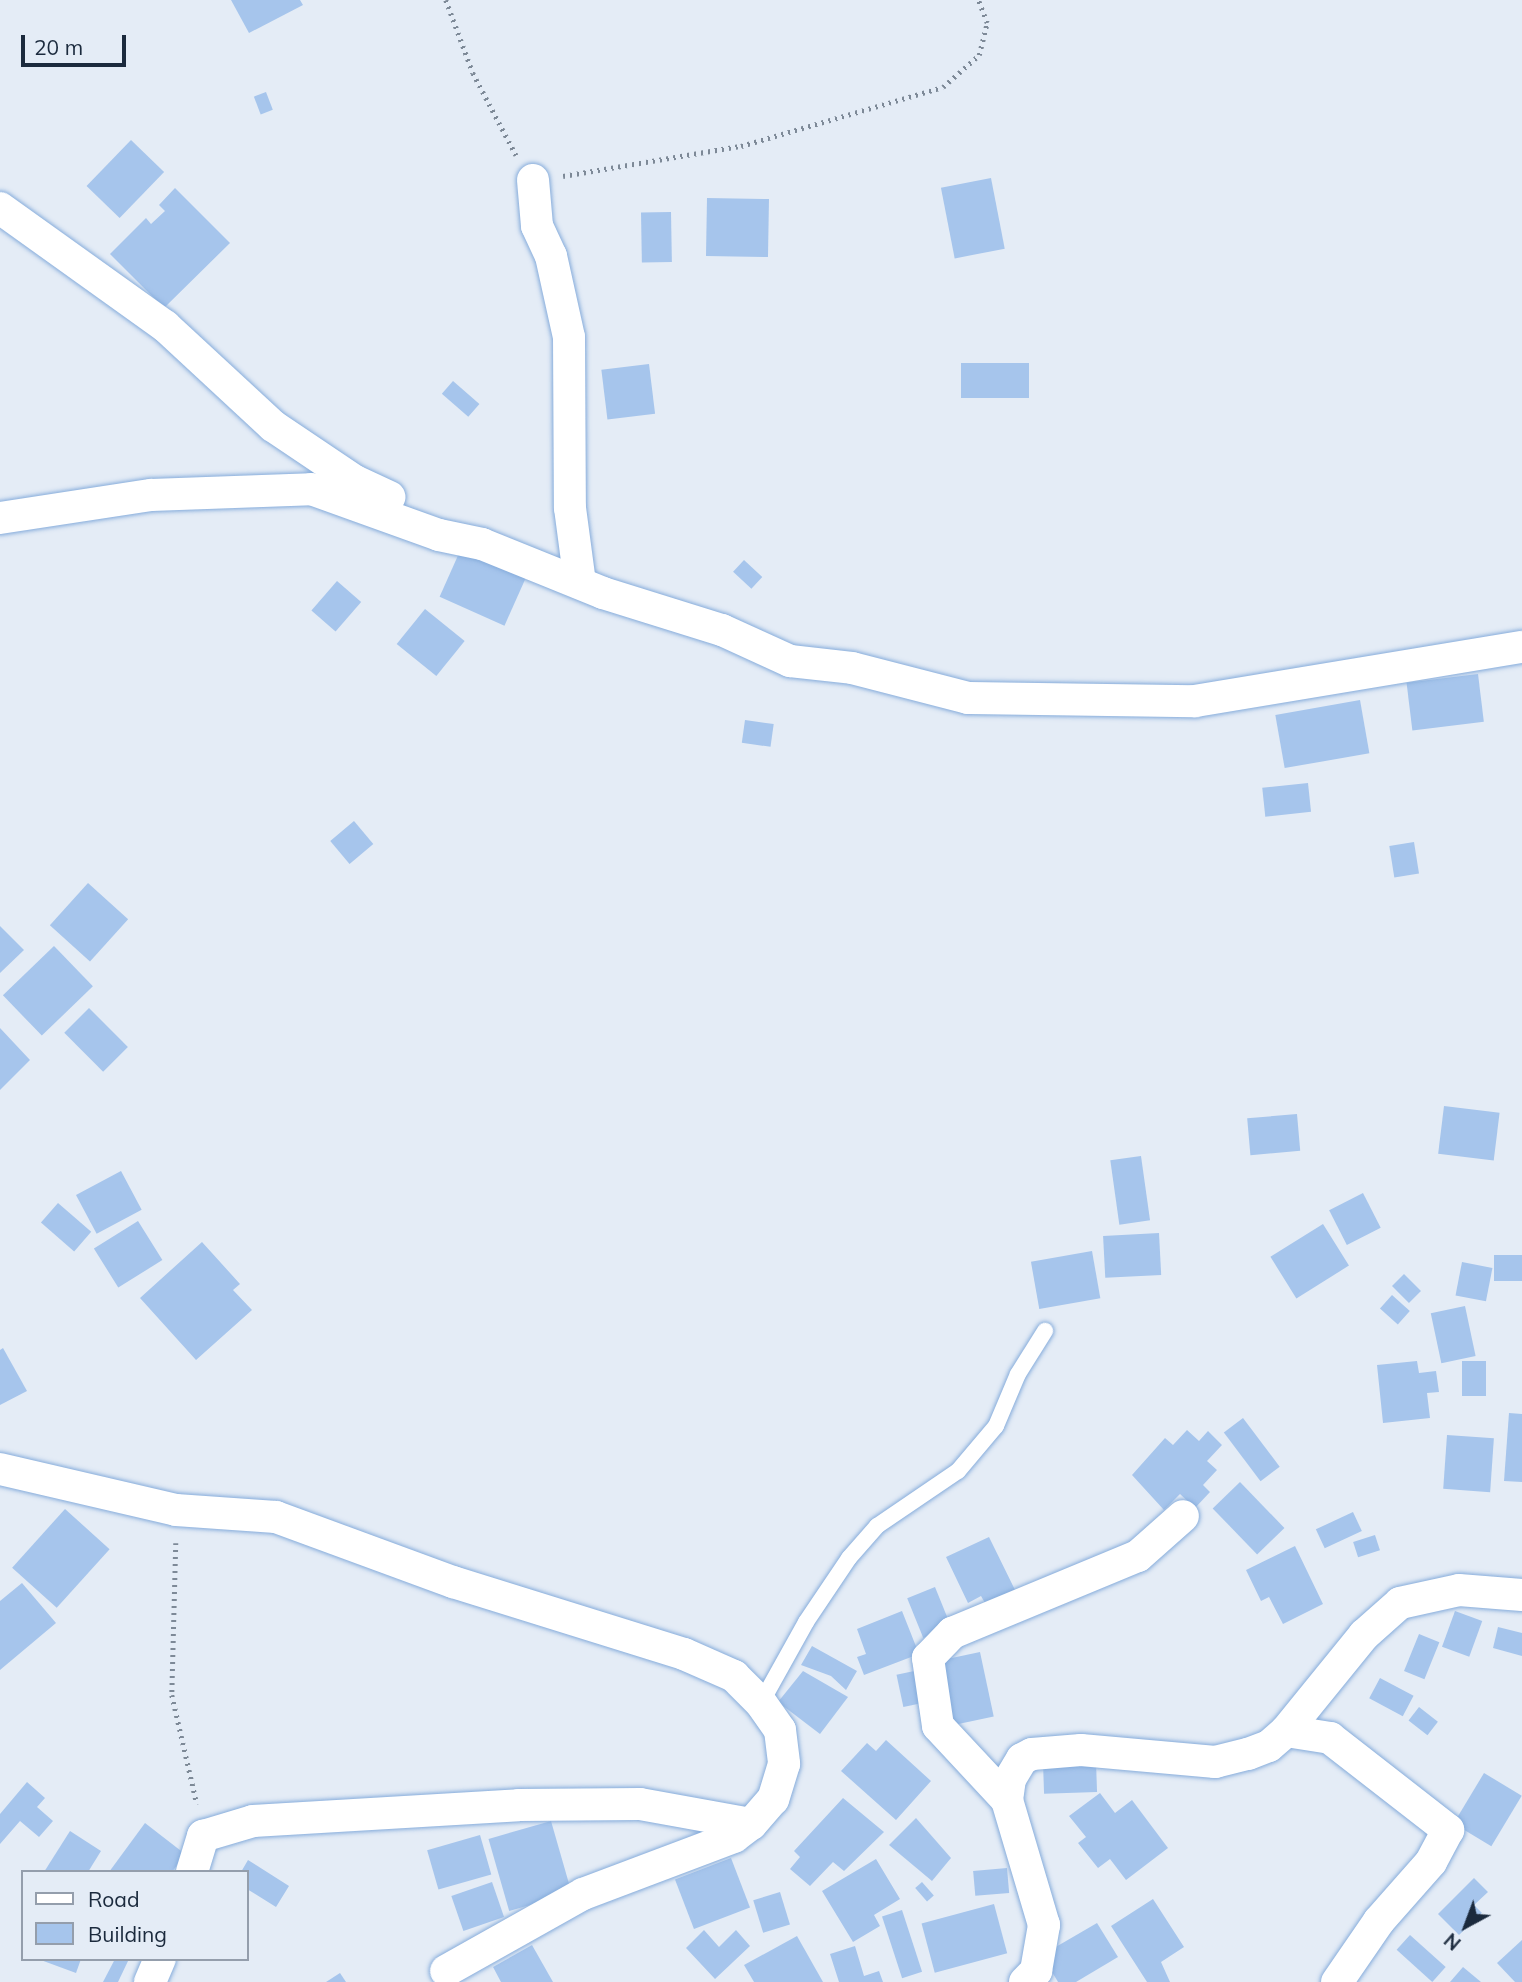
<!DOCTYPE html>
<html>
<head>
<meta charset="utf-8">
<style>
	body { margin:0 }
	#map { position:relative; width:1522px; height:1982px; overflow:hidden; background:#e4ecf6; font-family:Mulish,sans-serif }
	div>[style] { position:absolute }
	.building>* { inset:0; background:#a6c5ec; transform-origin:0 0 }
	.path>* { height:4.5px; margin-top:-2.25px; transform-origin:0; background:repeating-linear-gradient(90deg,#7d8997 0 2px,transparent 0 7px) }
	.roads { filter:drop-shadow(0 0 2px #86acdb) drop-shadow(0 0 2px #86acdb) }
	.lane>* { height:16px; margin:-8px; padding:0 8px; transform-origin:8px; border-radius:8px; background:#fff }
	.street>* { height:32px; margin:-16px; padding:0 16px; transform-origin:16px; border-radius:16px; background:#fff }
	span { translate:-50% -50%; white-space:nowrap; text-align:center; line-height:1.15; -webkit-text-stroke:7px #e4ecf6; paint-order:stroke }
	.legend { position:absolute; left:21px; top:1870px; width:228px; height:91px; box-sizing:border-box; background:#e4ecf6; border:2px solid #949eac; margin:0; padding:9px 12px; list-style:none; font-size:21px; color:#1b2a3d }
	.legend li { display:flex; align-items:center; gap:14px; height:35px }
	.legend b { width:35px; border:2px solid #949eac }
	.north { position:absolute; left:1431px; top:1891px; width:70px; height:70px; -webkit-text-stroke:5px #e4ecf6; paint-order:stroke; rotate:221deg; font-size:19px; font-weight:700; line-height:28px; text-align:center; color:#1b2a3d }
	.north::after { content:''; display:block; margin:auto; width:24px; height:32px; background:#1b2a3d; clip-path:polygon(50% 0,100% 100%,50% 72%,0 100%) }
	.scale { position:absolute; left:21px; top:35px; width:105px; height:32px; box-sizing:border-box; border:4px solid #1b2a3d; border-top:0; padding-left:9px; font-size:21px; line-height:24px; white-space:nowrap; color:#1b2a3d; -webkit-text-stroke:5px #e4ecf6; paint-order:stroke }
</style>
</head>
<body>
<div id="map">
	<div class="building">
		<div style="clip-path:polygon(231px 0,300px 0,303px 5px,249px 33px)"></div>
		<div style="left:266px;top:92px;width:19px;height:13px;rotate:69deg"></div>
		<div style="left:131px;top:140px;width:46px;height:64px;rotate:44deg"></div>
		<div style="left:991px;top:178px;width:72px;height:51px;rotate:79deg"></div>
		<div style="clip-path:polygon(175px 188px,230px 243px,164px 308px,110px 254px,146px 218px,151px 224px,165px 211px,159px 205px)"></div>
		<div style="left:707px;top:198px;width:62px;height:58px;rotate:1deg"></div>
		<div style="left:671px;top:212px;width:50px;height:30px;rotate:89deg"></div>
		<div style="left:961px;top:363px;width:68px;height:35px"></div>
		<div style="left:649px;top:364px;width:50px;height:48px;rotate:83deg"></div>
		<div style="left:453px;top:381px;width:35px;height:17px;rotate:41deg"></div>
		<div style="left:464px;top:542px;width:71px;height:60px;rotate:24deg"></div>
		<div style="left:744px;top:560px;width:25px;height:16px;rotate:43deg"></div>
		<div style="left:337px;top:581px;width:32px;height:39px;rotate:41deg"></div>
		<div style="left:425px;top:609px;width:51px;height:45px;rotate:39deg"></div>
		<div style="left:1478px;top:674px;width:48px;height:72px;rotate:83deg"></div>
		<div style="left:1360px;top:700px;width:54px;height:86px;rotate:80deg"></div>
		<div style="left:745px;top:720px;width:29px;height:23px;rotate:8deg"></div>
		<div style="left:1308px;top:783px;width:29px;height:46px;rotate:84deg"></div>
		<div style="left:354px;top:821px;width:30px;height:31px;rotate:50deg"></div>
		<div style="left:1414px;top:842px;width:32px;height:25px;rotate:81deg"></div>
		<div style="left:88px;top:883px;width:54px;height:57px;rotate:42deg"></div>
		<div style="clip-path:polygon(0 926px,24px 950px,0 973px)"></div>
		<div style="left:54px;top:946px;width:56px;height:71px;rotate:46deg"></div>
		<div style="left:89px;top:1008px;width:55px;height:35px;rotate:45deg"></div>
		<div style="clip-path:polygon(0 1028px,30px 1060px,0 1090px)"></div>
		<div style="left:1444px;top:1106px;width:56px;height:48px;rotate:7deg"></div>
		<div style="left:1297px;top:1114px;width:37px;height:50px;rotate:85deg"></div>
		<div style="left:1141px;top:1156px;width:65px;height:31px;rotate:82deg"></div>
		<div style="left:121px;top:1171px;width:44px;height:51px;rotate:62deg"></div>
		<div style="left:1363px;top:1193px;width:39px;height:38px;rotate:63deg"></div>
		<div style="left:58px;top:1203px;width:44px;height:26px;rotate:41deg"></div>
		<div style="left:138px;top:1221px;width:46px;height:52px;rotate:58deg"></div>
		<div style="left:1323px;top:1224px;width:49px;height:62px;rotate:58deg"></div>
		<div style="left:1159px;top:1233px;width:42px;height:56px;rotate:87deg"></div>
		<div style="clip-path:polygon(202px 1242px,240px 1284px,233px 1290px,252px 1310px,196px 1360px,140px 1298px)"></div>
		<div style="left:1092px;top:1251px;width:48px;height:62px;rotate:80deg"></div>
		<div style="left:1494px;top:1255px;width:28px;height:26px"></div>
		<div style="left:1462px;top:1262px;width:31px;height:34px;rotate:11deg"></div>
		<div style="left:1404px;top:1274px;width:24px;height:17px;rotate:45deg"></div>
		<div style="left:1392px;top:1295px;width:24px;height:18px;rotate:42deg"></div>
		<div style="left:1465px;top:1306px;width:51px;height:35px;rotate:78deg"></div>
		<div style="clip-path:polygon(3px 1348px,27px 1391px,0 1405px,0 1350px)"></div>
		<div style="clip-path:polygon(1417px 1361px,1419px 1373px,1436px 1371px,1439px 1392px,1427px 1393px,1430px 1418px,1383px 1423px,1377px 1365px)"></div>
		<div style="left:1462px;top:1361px;width:24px;height:35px"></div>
		<div style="clip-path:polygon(1509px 1413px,1522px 1414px,1522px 1482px,1504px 1481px)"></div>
		<div style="left:1243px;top:1418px;width:61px;height:24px;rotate:53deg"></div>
		<div style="clip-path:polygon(1187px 1430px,1199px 1441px,1208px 1431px,1222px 1445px,1207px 1461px,1217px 1470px,1203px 1485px,1210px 1492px,1195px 1508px,1180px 1494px,1164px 1510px,1132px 1475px,1165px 1438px,1173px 1445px)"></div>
		<div style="left:1447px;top:1435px;width:47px;height:54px;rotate:4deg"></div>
		<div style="left:1240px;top:1482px;width:64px;height:38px;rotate:46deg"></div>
		<div style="left:65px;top:1509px;width:60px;height:79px;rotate:42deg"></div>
		<div style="left:1353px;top:1512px;width:21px;height:41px;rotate:65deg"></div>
		<div style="left:1375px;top:1535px;width:16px;height:23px;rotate:72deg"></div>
		<div style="clip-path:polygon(989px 1537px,1017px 1594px,988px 1608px,981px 1596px,968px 1603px,946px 1557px)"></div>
		<div style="clip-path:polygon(1295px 1546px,1323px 1604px,1283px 1624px,1269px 1597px,1261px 1601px,1246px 1570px)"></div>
		<div style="clip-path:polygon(22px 1583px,56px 1623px,0 1670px,0 1601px)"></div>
		<div style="left:935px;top:1587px;width:43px;height:30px;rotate:68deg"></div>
		<div style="clip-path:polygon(902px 1611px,919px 1654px,864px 1675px,857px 1657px,866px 1654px,857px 1629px)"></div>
		<div style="left:1455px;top:1611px;width:29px;height:38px;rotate:20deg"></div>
		<div style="clip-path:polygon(1498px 1627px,1522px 1633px,1522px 1656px,1493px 1648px)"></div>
		<div style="left:1419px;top:1634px;width:22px;height:40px;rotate:22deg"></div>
		<div style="clip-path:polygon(812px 1646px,857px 1671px,846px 1690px,831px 1676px,801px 1665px)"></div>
		<div style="left:980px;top:1652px;width:66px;height:47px;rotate:78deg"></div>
		<div style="left:919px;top:1670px;width:33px;height:23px;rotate:78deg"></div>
		<div style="clip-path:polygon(803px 1671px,848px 1697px,820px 1734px,778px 1702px)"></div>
		<div style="left:1380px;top:1678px;width:38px;height:23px;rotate:28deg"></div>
		<div style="left:1419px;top:1707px;width:24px;height:17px;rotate:38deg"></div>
		<div style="clip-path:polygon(886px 1740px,931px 1781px,896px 1820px,841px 1771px,867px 1743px,876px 1751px)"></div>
		<div style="left:1096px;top:1762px;width:30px;height:53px;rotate:88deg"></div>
		<div style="left:1484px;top:1773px;width:44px;height:59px;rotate:31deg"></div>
		<div style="clip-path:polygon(27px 1782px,45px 1798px,37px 1807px,53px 1821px,39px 1837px,20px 1821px,0 1844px,0 1814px)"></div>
		<div style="clip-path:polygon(1100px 1793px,1115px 1813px,1132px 1800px,1168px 1848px,1126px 1880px,1110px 1859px,1098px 1868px,1078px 1843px,1086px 1837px,1069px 1816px)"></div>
		<div style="clip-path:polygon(843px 1798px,884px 1832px,844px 1871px,833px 1862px,810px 1886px,790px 1869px,800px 1857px,794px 1851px)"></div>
		<div style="clip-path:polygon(916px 1818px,951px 1858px,932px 1881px,889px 1845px)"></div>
		<div style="left:551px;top:1821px;width:75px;height:65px;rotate:74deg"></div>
		<div style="clip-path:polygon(145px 1823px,185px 1854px,172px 1872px,109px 1872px)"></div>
		<div style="clip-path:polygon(70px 1831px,101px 1851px,88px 1872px,44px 1872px)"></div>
		<div style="left:480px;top:1835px;width:41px;height:55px;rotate:74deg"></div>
		<div style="left:731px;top:1858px;width:53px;height:60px;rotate:69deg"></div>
		<div style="clip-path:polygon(876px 1859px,900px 1899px,874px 1915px,880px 1926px,853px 1942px,822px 1891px)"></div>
		<div style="clip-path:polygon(248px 1860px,289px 1886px,276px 1907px,247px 1889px,247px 1872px,241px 1872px)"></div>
		<div style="left:1007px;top:1868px;width:25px;height:34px;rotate:85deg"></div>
		<div style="clip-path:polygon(1474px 1878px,1488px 1892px,1474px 1905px,1482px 1913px,1459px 1935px,1438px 1914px)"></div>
		<div style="left:492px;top:1882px;width:37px;height:43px;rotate:71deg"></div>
		<div style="left:922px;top:1882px;width:18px;height:9px;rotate:49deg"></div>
		<div style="left:780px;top:1892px;width:34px;height:28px;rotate:73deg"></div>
		<div style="clip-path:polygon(1153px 1899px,1184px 1947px,1161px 1962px,1170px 1982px,1147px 1982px,1111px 1926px)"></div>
		<div style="left:994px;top:1904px;width:51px;height:75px;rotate:75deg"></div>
		<div style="left:902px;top:1910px;width:65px;height:21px;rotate:72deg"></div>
		<div style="clip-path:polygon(1097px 1923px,1118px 1957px,1076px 1982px,1058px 1982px,1042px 1955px)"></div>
		<div style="clip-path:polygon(704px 1930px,719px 1947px,736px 1930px,750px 1946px,715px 1979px,686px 1948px)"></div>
		<div style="left:1410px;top:1935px;width:48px;height:20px;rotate:42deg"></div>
		<div style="clip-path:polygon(797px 1936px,823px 1982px,754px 1982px,744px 1965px)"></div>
		<div style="clip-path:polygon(1522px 1940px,1522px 1982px,1515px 1982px,1497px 1963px)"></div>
		<div style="clip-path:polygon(532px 1945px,553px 1982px,501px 1982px,493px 1967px)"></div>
		<div style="clip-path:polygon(855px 1946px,864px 1976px,879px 1971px,883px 1982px,839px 1982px,830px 1954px)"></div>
		<div style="clip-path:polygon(38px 1959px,81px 1959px,76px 1973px)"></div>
		<div style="clip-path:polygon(115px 1959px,129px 1959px,118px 1982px,103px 1982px)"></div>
		<div style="clip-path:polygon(1463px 1967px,1481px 1982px,1450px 1982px)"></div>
		<div style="clip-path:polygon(340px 1973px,346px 1982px,326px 1982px)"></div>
	</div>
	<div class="path">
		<div style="left:446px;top:0;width:78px;rotate:69.7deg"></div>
		<div style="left:473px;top:73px;width:93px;rotate:62.3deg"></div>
		<div style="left:563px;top:176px;width:181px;rotate:-9.6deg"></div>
		<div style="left:741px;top:146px;width:210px;rotate:-16.3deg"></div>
		<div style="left:943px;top:87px;width:48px;rotate:-41.6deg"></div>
		<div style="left:979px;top:55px;width:33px;rotate:-76deg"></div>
		<div style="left:987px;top:23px;width:25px;rotate:-111deg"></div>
		<div style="left:176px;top:1543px;width:152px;rotate:91.5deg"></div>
		<div style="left:172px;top:1695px;width:112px;rotate:77.1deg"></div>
	</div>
	<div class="roads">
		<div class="lane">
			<div style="left:761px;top:1703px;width:93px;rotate:-60.9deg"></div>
			<div style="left:806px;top:1622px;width:77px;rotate:-56.1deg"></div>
			<div style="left:849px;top:1558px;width:43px;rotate:-48.8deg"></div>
			<div style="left:877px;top:1526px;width:98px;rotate:-34.2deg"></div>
			<div style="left:958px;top:1471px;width:59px;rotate:-49.8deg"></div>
			<div style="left:996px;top:1426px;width:56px;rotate:-67.1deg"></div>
			<div style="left:1018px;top:1374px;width:51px;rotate:-57.9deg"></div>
		</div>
		<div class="street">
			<div style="left:533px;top:180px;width:46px;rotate:85deg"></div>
			<div style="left:537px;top:226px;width:33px;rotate:65deg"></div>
			<div style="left:551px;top:256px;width:83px;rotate:77.5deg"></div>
			<div style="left:569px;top:337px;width:171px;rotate:89.7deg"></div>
			<div style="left:570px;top:508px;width:76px;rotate:82.4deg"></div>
			<div style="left:0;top:208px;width:203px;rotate:35.6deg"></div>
			<div style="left:165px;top:326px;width:147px;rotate:42.8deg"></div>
			<div style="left:273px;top:426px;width:99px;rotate:33.9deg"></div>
			<div style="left:355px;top:481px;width:38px;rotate:25deg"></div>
			<div style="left:0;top:518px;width:153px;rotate:-8.7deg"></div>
			<div style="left:151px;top:495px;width:160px;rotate:-2.1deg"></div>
			<div style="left:311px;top:489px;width:136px;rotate:19.8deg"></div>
			<div style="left:439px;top:535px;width:44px;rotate:11.8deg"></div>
			<div style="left:482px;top:544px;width:131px;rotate:22deg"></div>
			<div style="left:603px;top:593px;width:125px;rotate:17.3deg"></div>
			<div style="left:722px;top:630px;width:75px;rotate:24.5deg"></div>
			<div style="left:790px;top:661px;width:62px;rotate:6.4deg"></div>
			<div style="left:852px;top:668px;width:120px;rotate:14.5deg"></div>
			<div style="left:968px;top:698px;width:227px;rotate:0.8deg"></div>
			<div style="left:1195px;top:701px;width:331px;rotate:-9.4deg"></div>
			<div style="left:0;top:1469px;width:181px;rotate:13.1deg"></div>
			<div style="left:176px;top:1510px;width:100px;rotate:4deg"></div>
			<div style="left:276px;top:1517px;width:189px;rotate:20.2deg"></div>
			<div style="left:453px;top:1582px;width:242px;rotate:17.3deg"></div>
			<div style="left:684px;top:1654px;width:55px;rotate:23.7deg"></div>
			<div style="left:734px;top:1676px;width:38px;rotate:45deg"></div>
			<div style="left:761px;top:1703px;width:33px;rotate:55deg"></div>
			<div style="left:780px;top:1730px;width:34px;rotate:83deg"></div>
			<div style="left:784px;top:1764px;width:37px;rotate:107deg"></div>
			<div style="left:773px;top:1799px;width:33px;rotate:131deg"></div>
			<div style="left:751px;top:1824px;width:21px;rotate:143deg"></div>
			<div style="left:734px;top:1837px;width:161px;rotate:159.3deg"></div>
			<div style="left:583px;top:1894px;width:157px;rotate:150.7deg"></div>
			<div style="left:1286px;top:1731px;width:45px;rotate:9deg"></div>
			<div style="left:1330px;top:1738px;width:150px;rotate:37.9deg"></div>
			<div style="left:1448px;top:1830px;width:36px;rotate:118deg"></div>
			<div style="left:1431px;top:1862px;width:79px;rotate:131.4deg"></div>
			<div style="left:1379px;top:1921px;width:74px;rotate:124.5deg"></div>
			<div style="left:1007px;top:1800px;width:101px;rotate:-133deg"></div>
			<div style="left:938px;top:1726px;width:69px;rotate:-98.4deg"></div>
			<div style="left:928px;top:1658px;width:35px;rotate:-46deg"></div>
			<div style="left:952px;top:1633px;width:201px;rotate:-22.5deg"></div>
			<div style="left:1138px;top:1556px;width:60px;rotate:-41.6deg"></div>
			<div style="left:192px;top:1872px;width:38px;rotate:-73deg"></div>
			<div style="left:203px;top:1836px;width:52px;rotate:-16.7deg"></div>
			<div style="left:253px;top:1821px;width:266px;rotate:-3.4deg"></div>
			<div style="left:519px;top:1805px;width:121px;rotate:-0.5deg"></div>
			<div style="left:640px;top:1804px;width:113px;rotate:10.2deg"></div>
			<div style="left:150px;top:1982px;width:25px;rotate:-67deg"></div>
			<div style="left:1025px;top:1982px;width:16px;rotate:-45deg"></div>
			<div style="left:1036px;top:1971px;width:47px;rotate:-80.1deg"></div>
			<div style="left:1044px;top:1925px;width:130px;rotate:-106.5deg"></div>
			<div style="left:1007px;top:1800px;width:21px;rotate:-82deg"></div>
			<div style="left:1010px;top:1779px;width:23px;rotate:-59deg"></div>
			<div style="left:1022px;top:1759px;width:11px;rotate:-27deg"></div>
			<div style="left:1032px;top:1754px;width:49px;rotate:-4.7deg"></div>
			<div style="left:1081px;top:1750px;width:135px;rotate:5.1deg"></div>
			<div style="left:1215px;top:1762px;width:34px;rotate:-14deg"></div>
			<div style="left:1248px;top:1754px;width:22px;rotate:-21deg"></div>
			<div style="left:1269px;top:1746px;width:23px;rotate:-41deg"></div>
			<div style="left:1286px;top:1731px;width:124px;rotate:-50.9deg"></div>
			<div style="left:1364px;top:1635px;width:48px;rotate:-41.6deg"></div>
			<div style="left:1400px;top:1603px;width:60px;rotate:-12.4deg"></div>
			<div style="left:1459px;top:1590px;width:63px;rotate:4.5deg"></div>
		</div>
	</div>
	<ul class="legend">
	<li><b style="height:9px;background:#fff"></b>Road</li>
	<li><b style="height:19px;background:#a6c5ec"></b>Building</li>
	</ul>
	<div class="north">N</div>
	<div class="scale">20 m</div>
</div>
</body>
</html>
